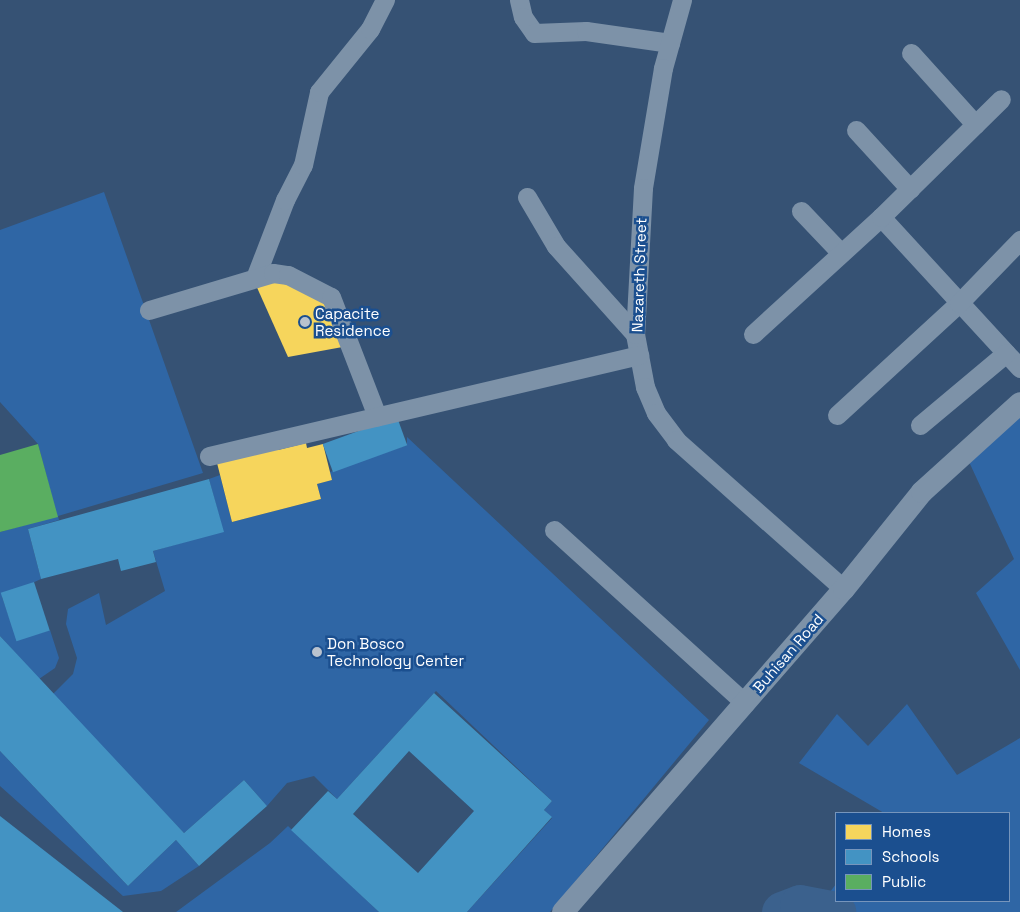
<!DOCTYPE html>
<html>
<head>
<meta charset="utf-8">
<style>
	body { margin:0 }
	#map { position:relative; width:1020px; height:912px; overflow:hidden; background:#365274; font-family:"Space Grotesk",sans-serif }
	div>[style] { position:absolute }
	.green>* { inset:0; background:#2f66a5 }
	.homes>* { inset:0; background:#f6d55c }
	.schools>* { inset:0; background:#4393c3; transform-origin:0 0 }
	.public>* { inset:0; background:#5aae61 }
	.river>* { height:41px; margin:-20.5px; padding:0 20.5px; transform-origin:20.5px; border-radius:20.5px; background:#3b618d }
	.minor>* { height:19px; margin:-9.5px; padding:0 9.5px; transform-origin:9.5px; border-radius:9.5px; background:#7d92a8 }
	.tertiary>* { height:22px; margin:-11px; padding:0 11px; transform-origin:11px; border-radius:11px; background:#7d92a8 }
	.dots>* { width:14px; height:14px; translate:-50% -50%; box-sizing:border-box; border:2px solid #1b4f8f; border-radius:50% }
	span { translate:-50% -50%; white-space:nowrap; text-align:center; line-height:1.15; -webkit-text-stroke:5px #1b4f8f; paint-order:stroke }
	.street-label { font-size:15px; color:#fff }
	.poi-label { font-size:15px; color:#fff }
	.left { translate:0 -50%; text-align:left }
	.legend { position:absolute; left:835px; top:812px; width:175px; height:90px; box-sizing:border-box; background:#1b4f8f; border:1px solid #7695bc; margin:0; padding:6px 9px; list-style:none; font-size:15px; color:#fff }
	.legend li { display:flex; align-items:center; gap:10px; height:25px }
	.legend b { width:25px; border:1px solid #7695bc }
</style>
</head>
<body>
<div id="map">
	<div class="green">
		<div style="clip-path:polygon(104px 192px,203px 473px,58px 516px,59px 520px,28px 529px,41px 579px,2px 597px,17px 640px,50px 630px,59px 658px,55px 668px,39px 679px,0 636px,0 532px,57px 516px,38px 444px,0 402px,0 230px)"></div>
		<div style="clip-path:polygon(1020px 402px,1020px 670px,976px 593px,1014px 559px,964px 451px)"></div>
		<div style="clip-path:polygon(407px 437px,709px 720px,550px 912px,467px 912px,552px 818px,544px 810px,552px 801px,436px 691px,337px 799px,314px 776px,287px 783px,267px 806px,244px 780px,184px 833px,52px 695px,73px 674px,77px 658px,66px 624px,68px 609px,99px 593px,106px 625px,165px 591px,153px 551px,223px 531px,209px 479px,220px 475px,232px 522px,321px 499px,317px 484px,332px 480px,330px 472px,407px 445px)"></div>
		<div style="clip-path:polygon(907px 704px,957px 775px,1020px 738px,1020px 912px,835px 912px,818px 908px,836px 884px,836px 901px,1009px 901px,1009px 813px,884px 813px,799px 763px,837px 714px,868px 746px)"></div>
		<div style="clip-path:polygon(0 751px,128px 886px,176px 840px,199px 866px,161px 891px,123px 896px,0 786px)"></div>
		<div style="clip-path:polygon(288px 826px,379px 912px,176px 912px,270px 843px)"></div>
	</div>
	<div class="homes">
		<div style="clip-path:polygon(293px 281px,328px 298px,348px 346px,288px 357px,255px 283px)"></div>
		<div style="clip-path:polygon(306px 443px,307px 448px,323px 444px,332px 480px,317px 484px,321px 499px,232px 522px,216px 459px,276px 444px,278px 450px)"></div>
	</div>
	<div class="schools">
		<div style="left:397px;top:417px;width:30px;height:79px;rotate:70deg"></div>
		<div style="clip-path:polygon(209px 479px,224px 532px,153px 551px,156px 562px,121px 571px,118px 559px,41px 579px,28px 529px)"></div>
		<div style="left:34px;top:582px;width:51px;height:35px;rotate:72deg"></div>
		<div style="clip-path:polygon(0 636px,184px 833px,244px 780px,267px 806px,199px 866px,176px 840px,128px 886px,0 751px)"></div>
		<div style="clip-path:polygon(evenodd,434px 693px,552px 801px,544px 810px,552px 817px,467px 912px,379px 912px,291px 830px,328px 791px,337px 799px,434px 693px,409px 751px,474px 811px,418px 873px,353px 814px,409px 751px)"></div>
		<div style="clip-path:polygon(0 816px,123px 912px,0 912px)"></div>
	</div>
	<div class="public">
		<div style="clip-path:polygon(38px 444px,58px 517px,0 532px,0 455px)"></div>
	</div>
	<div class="river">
		<div style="left:782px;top:912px;width:19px;rotate:-21deg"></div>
		<div style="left:800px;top:905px;width:36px;rotate:11deg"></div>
	</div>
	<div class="minor">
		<div style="left:519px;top:0;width:17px;rotate:77deg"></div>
		<div style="left:523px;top:17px;width:19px;rotate:55deg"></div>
		<div style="left:534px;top:33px;width:52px;rotate:-2.2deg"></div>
		<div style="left:586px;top:31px;width:85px;rotate:8.1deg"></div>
		<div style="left:682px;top:0;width:71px;rotate:105.6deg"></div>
		<div style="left:663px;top:68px;width:122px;rotate:99.5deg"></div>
		<div style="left:643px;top:188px;width:146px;rotate:93.1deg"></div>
		<div style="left:635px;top:334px;width:54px;rotate:79.3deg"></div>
		<div style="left:645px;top:387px;width:28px;rotate:67deg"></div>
		<div style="left:656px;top:413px;width:34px;rotate:53deg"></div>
		<div style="left:676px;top:440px;width:225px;rotate:41.6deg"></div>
		<div style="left:911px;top:53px;width:96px;rotate:48deg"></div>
		<div style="left:856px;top:130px;width:80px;rotate:47.5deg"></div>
		<div style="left:527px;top:197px;width:57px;rotate:59.4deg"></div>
		<div style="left:556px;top:246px;width:118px;rotate:48.1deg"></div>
		<div style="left:801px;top:211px;width:58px;rotate:46.4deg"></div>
		<div style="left:881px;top:217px;width:205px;rotate:47.4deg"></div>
		<div style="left:255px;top:278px;width:84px;rotate:-69deg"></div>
		<div style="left:285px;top:200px;width:39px;rotate:-63deg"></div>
		<div style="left:303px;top:165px;width:75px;rotate:-77.6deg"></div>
		<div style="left:319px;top:92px;width:81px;rotate:-51deg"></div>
		<div style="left:370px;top:29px;width:33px;rotate:-63deg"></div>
		<div style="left:149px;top:310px;width:129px;rotate:-16.6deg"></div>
		<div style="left:273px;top:273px;width:15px;rotate:8deg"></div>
		<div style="left:288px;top:275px;width:48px;rotate:27.1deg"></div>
		<div style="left:331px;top:297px;width:128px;rotate:68.9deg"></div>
		<div style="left:753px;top:334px;width:173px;rotate:-42.4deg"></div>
		<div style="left:881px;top:217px;width:168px;rotate:-44.5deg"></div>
		<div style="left:837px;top:415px;width:166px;rotate:-42.6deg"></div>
		<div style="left:959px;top:303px;width:88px;rotate:-45.9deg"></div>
		<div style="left:920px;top:425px;width:112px;rotate:-39.9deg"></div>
		<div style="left:209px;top:456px;width:442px;rotate:-13.2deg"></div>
		<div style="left:554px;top:530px;width:258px;rotate:42.2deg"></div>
	</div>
	<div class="tertiary">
		<div style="left:563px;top:912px;width:428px;rotate:-49deg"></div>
		<div style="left:844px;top:589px;width:124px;rotate:-51.2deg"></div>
		<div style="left:922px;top:492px;width:132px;rotate:-42.2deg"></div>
	</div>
	<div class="dots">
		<div style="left:305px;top:322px;background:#b9c2ce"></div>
		<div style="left:317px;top:652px;background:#b9c2ce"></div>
	</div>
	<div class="street-label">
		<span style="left:639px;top:275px;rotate:-88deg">Nazareth Street</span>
		<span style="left:788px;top:653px;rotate:-49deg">Buhisan Road</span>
	</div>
	<div class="poi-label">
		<span class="left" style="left:315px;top:322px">Capacite<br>Residence</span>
		<span class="left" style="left:327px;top:652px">Don Bosco<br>Technology Center</span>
	</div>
	<ul class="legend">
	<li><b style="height:14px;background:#f6d55c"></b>Homes</li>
	<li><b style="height:14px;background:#4393c3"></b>Schools</li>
	<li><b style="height:14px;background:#5aae61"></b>Public</li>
	</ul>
</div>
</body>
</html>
